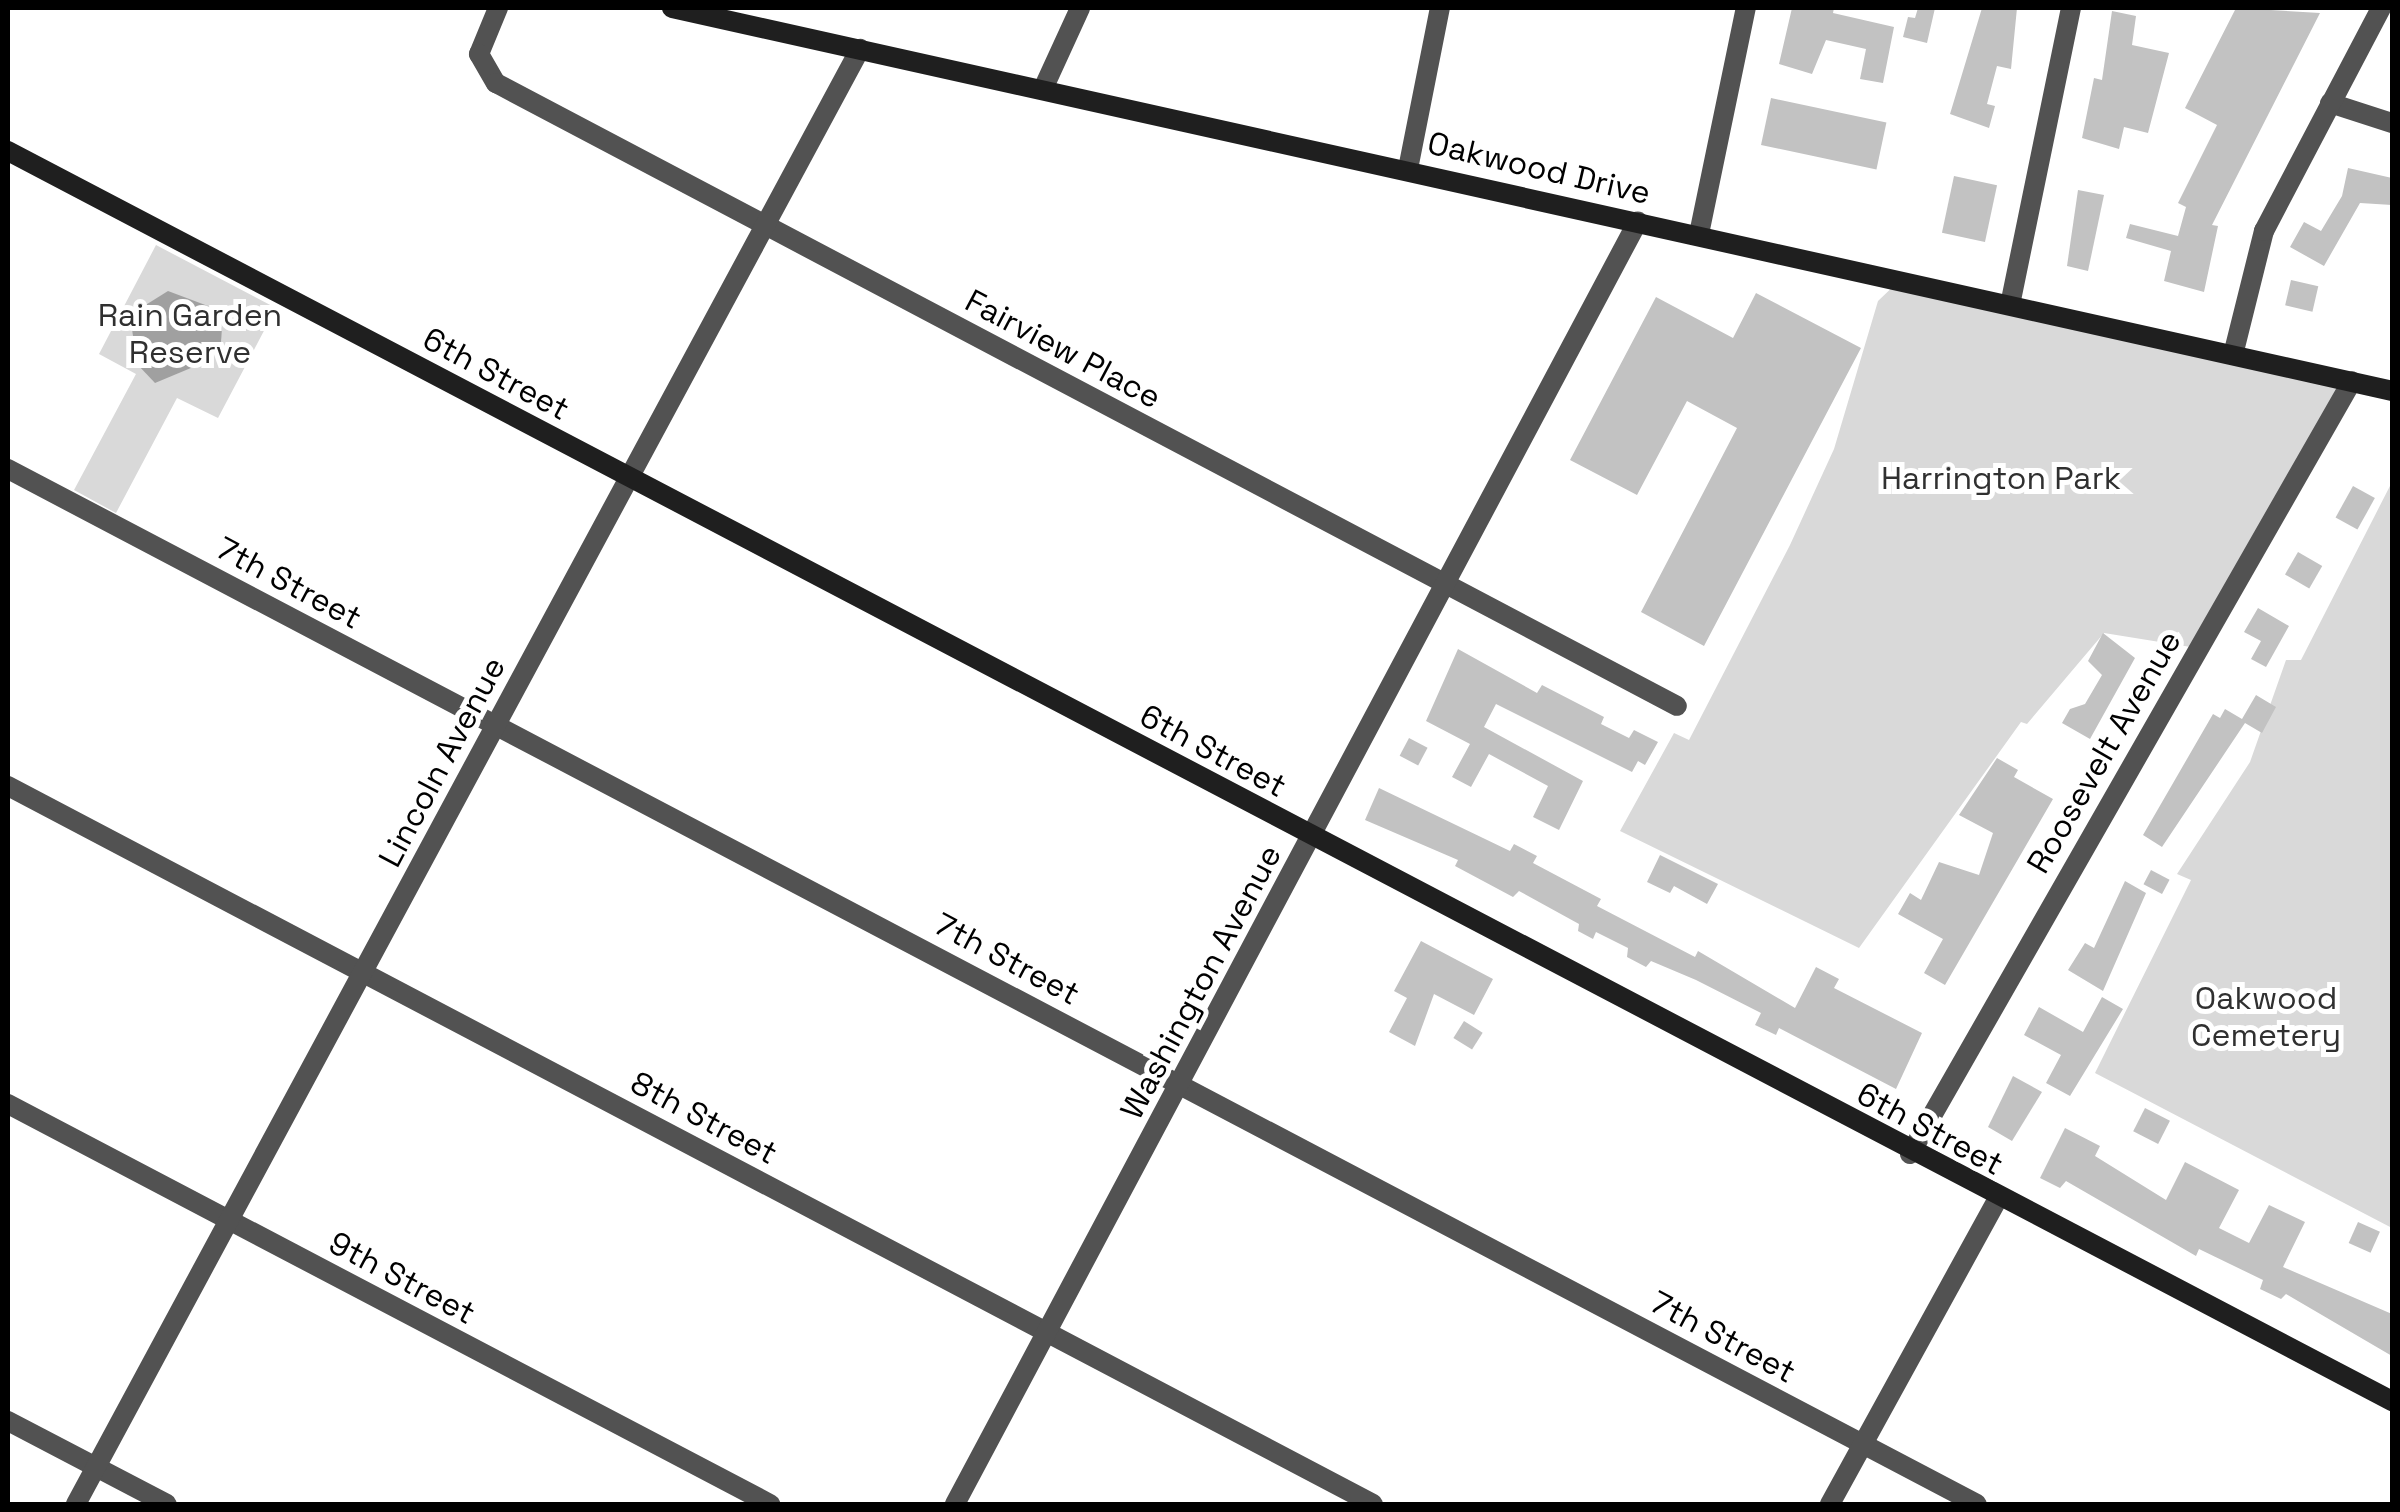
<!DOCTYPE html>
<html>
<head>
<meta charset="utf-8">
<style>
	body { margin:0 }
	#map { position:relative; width:2400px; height:1512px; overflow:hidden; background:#fff; font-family:"Space Grotesk",sans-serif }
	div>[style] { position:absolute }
	.green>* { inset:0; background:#d9d9d9 }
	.water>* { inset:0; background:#a0a0a0 }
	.building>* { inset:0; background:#c2c2c2; transform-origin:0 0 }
	.street>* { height:20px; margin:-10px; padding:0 10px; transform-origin:10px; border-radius:10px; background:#525252 }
	.secondary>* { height:20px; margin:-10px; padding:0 10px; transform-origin:10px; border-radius:10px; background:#1f1f1f }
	span { translate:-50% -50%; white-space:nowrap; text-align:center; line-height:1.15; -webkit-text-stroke:10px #fff; paint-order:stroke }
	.street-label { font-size:32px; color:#000 }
	.park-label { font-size:32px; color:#303030 }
	.frame { position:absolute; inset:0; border:10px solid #000; pointer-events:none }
</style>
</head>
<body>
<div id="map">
	<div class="green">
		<div style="clip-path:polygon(156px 245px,276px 308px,218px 418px,177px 398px,116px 513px,74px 490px,136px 374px,99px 354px)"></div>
		<div style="clip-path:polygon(1900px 280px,2352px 381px,2197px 648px,2104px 633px,2027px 724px,2021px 722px,1859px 948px,1620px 831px,1674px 733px,1689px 740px,1790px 545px,1834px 449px,1878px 301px)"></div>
		<div style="clip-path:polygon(2392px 482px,2392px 1228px,2095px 1073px,2191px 880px,2177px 874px,2250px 762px,2286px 660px,2301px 660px)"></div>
	</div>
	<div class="water">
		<div style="clip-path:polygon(168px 291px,208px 306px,222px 328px,221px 342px,210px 360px,155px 383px,137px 364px,132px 329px,144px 306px)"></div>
	</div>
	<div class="building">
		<div style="clip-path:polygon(1792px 8px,1834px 8px,1833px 13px,1894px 27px,1883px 83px,1860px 79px,1866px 49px,1826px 40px,1812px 74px,1779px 64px)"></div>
		<div style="clip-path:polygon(1918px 8px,1935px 8px,1927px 43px,1903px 37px,1908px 17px,1915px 18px)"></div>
		<div style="clip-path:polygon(1982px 8px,2017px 8px,2011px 69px,1997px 66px,1987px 104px,1995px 106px,1989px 128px,1950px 114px)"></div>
		<div style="clip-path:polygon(2236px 8px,2320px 13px,2212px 225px,2218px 226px,2204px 292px,2164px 281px,2171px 251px,2126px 238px,2130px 224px,2178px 236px,2186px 207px,2178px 203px,2217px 125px,2185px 108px)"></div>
		<div style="clip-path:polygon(2112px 11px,2136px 16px,2132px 45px,2169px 53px,2148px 133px,2124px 127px,2119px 149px,2082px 138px,2094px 78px,2102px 80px)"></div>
		<div style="left:1771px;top:98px;width:118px;height:48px;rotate:12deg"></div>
		<div style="clip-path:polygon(2348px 168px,2392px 178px,2392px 205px,2360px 203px,2324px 266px,2290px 247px,2304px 222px,2321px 231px,2342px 196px)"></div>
		<div style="left:1954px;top:176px;width:44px;height:58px;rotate:12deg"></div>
		<div style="clip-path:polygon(2078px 190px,2104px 195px,2088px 271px,2067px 266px)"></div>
		<div style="left:2291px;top:280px;width:28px;height:26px;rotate:13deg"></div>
		<div style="clip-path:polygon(1756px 293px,1861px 348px,1704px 646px,1641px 612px,1737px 428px,1687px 401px,1637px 495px,1570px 460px,1656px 297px,1733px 338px)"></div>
		<div style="left:2353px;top:486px;width:25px;height:36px;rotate:29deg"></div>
		<div style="left:2298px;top:552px;width:28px;height:26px;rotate:30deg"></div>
		<div style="clip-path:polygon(2258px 608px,2289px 626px,2266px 667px,2251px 659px,2261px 641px,2244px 632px)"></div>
		<div style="clip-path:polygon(2103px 633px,2135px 658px,2090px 739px,2062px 723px,2070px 709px,2085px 704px,2102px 675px,2088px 661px)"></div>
		<div style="clip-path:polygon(1458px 649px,1537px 693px,1542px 685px,1604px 717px,1601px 724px,1629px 738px,1634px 730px,1658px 742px,1645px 765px,1638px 761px,1632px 772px,1496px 704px,1484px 727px,1583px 781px,1559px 830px,1533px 817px,1548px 786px,1489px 754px,1471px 787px,1452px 777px,1470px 744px,1426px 721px)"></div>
		<div style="clip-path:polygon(2256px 695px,2276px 707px,2262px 733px,2245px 723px,2162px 847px,2143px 835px,2213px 714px,2220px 718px,2225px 709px,2242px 719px)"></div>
		<div style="left:1409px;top:738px;width:21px;height:20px;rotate:28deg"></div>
		<div style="clip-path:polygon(1997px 758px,2018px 770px,2014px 777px,2053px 799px,1945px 985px,1924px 973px,1943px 939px,1898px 914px,1910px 893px,1921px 900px,1939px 862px,1979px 875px,1993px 833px,1959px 815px)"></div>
		<div style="clip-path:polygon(1379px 788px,1510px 851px,1514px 844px,1537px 856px,1533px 863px,1601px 899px,1597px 906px,1695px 957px,1698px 951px,1795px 1008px,1816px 967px,1839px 979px,1834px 988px,1922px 1033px,1896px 1089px,1779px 1028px,1776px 1035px,1755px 1025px,1761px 1013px,1696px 980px,1651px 961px,1646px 967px,1627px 957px,1628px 948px,1596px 932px,1593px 939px,1578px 931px,1579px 924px,1519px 891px,1513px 897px,1455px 866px,1458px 860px,1365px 820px)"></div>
		<div style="clip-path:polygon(1660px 855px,1718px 884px,1707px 904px,1674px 886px,1670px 893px,1647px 882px)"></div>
		<div style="left:2151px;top:870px;width:21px;height:16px;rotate:28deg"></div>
		<div style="clip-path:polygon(2125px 881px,2146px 893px,2103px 991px,2068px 970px,2085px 943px,2094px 948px)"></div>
		<div style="clip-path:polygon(1421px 941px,1493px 979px,1474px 1015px,1434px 994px,1415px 1046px,1389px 1032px,1407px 998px,1394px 991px)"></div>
		<div style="clip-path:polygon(2102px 997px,2123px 1009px,2070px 1096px,2046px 1083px,2061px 1055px,2024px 1035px,2039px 1007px,2083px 1032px)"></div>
		<div style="left:1464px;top:1021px;width:22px;height:20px;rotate:32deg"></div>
		<div style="clip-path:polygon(2013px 1076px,2042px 1092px,2012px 1141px,1988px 1127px)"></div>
		<div style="left:2145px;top:1108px;width:28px;height:26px;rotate:27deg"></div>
		<div style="clip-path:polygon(2065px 1128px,2100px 1146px,2095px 1156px,2166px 1200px,2185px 1162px,2239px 1190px,2219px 1228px,2249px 1243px,2269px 1205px,2305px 1222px,2283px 1267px,2392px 1314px,2392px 1356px,2286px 1294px,2281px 1299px,2260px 1289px,2263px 1280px,2199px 1249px,2196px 1256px,2066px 1181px,2060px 1188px,2040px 1178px)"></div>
		<div style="left:2358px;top:1222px;width:24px;height:23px;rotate:24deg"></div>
	</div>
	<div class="street">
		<div style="left:498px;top:8px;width:50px;rotate:112.4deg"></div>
		<div style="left:479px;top:54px;width:34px;rotate:60deg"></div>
		<div style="left:496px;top:83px;width:1335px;rotate:27.81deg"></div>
		<div style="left:1043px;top:89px;width:89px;rotate:-65.4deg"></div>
		<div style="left:2330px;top:103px;width:65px;rotate:17.9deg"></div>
		<div style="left:1408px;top:169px;width:164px;rotate:-78.8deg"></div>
		<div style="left:1699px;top:234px;width:231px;rotate:-78.3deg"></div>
		<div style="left:2010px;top:305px;width:303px;rotate:-78.4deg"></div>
		<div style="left:2233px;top:355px;width:128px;rotate:-76deg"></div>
		<div style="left:2264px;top:231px;width:252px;rotate:-62.3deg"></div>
		<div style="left:8px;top:469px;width:2224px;rotate:27.73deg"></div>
		<div style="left:8px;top:786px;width:1542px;rotate:27.74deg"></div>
		<div style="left:8px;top:1104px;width:861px;rotate:27.7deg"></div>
		<div style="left:1910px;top:1154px;width:890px;rotate:-60.24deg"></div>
		<div style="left:8px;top:1421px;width:179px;rotate:27.6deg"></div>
		<div style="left:76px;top:1504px;width:1653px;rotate:-61.68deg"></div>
		<div style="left:955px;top:1504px;width:1453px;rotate:-61.97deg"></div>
		<div style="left:1830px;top:1504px;width:348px;rotate:-61.2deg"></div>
	</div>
	<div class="secondary">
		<div style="left:672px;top:8px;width:1762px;rotate:12.55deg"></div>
		<div style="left:8px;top:151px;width:2692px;rotate:27.67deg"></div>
	</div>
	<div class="street-label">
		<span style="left:1539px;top:168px;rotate:13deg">Oakwood Drive</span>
		<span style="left:1063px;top:349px;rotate:28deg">Fairview Place</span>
		<span style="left:496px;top:374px;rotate:28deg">6th Street</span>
		<span style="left:289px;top:583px;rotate:28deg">7th Street</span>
		<span style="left:1213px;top:751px;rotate:28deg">6th Street</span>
		<span style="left:2104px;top:752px;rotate:-60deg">Roosevelt Avenue</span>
		<span style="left:442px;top:762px;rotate:-62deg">Lincoln Avenue</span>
		<span style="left:1007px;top:959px;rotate:28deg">7th Street</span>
		<span style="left:1201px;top:982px;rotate:-62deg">Washington Avenue</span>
		<span style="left:704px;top:1118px;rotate:28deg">8th Street</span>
		<span style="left:1930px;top:1129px;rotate:28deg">6th Street</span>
		<span style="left:402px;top:1278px;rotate:28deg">9th Street</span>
		<span style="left:1723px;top:1337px;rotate:28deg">7th Street</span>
	</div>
	<div class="park-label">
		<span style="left:190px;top:334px">Rain Garden<br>Reserve</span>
		<span style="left:2001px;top:478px">Harrington Park</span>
		<span style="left:2266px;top:1017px">Oakwood<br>Cemetery</span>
	</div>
	<div class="frame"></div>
</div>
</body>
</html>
